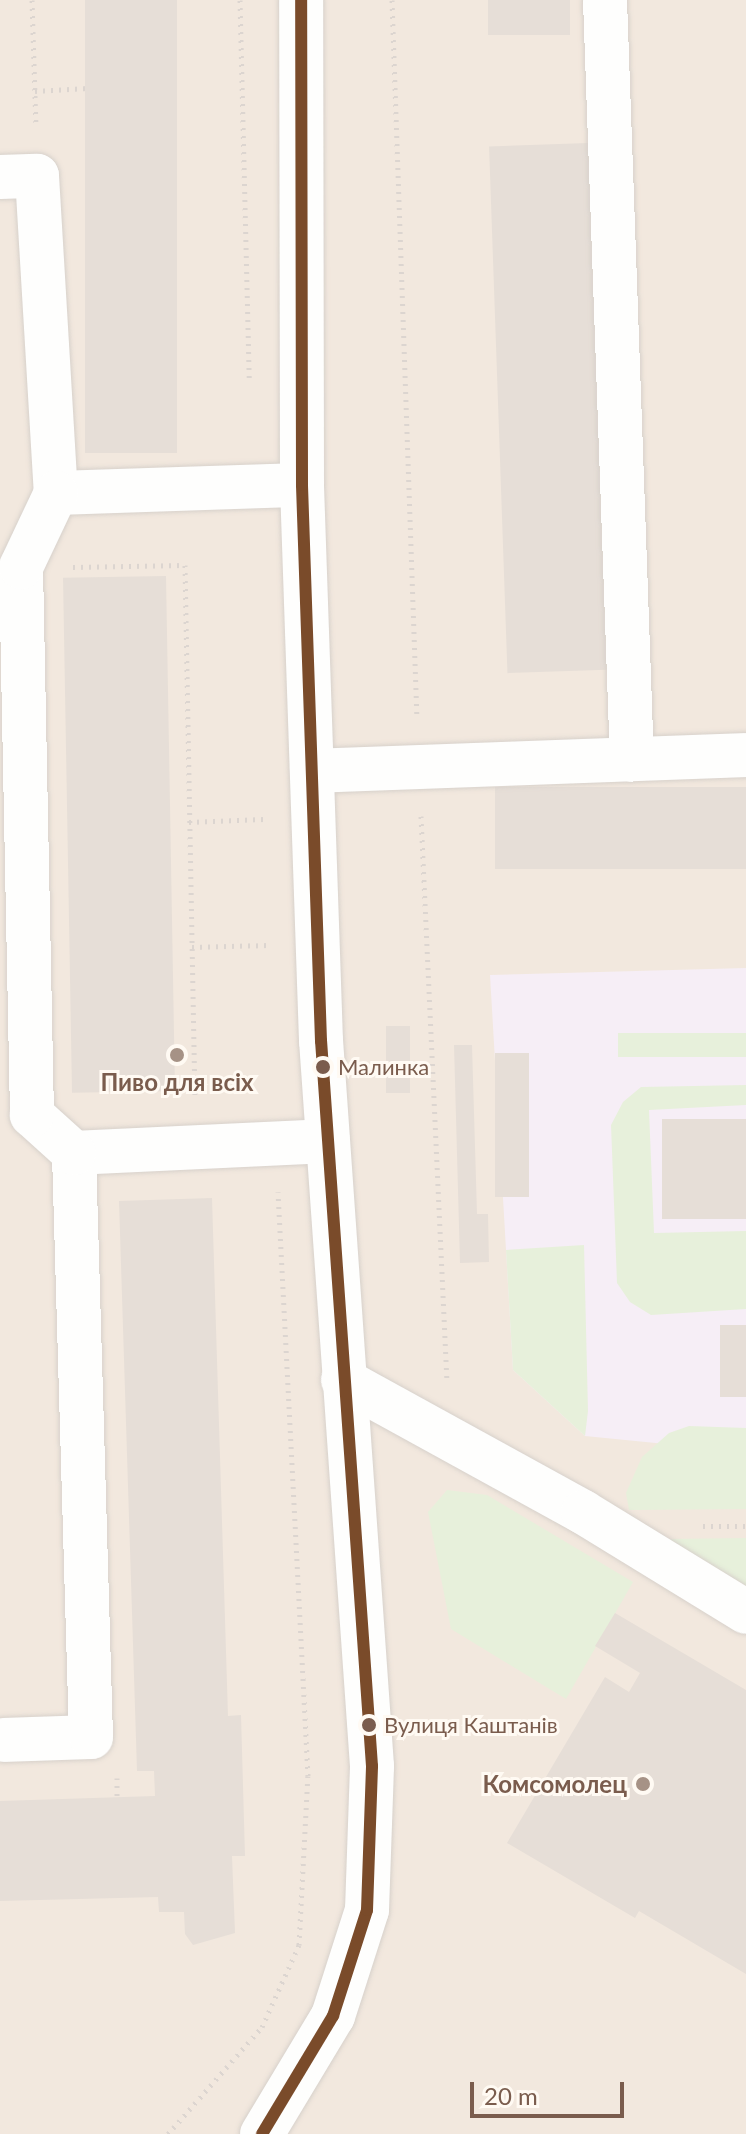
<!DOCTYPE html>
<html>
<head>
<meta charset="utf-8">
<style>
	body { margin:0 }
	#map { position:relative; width:746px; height:2134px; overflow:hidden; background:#f9f5f0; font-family:Lato,sans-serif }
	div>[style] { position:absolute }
	.residential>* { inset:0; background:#f2e8de; transform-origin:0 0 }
	.education>* { inset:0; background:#f6eef6 }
	.green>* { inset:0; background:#e7f0db; transform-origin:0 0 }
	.building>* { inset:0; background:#e6ded7; transform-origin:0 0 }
	.path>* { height:5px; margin-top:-2.5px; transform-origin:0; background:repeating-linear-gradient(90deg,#dcd5d0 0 2px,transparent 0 8px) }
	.roads { filter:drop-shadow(0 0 2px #d7d1cb) drop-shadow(0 0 2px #d7d1cb) }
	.minor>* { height:44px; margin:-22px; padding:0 22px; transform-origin:22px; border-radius:22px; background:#fefefd }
	.bus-1>* { height:12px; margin:-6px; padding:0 6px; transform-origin:6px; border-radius:6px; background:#7a4b2a }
	.dots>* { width:22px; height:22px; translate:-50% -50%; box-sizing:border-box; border:4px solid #fffaf3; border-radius:50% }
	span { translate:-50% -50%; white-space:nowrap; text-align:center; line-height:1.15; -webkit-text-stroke:6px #fffaf3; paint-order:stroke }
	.bus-label { font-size:22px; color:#7a5c4d }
	.left { translate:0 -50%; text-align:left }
	.poi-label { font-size:24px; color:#7a5c4d; font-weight:700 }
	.right { translate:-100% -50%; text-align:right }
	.scale { position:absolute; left:470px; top:2082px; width:154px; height:36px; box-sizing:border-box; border:4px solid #7a5c4d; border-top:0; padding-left:10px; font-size:24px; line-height:28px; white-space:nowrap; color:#7a5c4d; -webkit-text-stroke:6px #fffaf3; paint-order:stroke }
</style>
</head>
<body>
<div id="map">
	<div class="residential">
		<div style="left:0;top:0;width:746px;height:2134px"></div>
	</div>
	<div class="education">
		<div style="clip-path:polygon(746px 968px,746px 1325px,720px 1325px,721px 1397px,746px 1397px,746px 1452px,585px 1436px,513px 1370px,490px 975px)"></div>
	</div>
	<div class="green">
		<div style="left:746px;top:1033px;width:24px;height:128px;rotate:90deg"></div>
		<div style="clip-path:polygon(746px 1085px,746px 1105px,649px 1110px,654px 1233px,746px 1231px,746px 1309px,651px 1315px,630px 1302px,617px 1283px,611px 1125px,623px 1102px,641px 1087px)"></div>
		<div style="clip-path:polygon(584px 1245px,588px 1411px,585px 1436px,513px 1370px,506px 1250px)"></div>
		<div style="clip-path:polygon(689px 1426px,746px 1428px,746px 1509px,629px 1510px,626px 1493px,642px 1457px,669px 1433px)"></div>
		<div style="clip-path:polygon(447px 1490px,487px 1495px,633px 1582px,566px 1699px,451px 1629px,428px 1512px)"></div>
		<div style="clip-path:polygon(746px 1538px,746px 1586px,668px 1539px)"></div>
	</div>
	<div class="building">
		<div style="left:85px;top:0;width:92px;height:453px"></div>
		<div style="left:488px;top:0;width:82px;height:35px"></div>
		<div style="left:588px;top:143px;width:527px;height:99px;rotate:88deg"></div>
		<div style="left:166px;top:576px;width:515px;height:103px;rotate:89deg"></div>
		<div style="left:746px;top:787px;width:82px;height:251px;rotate:90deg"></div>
		<div style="left:386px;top:1026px;width:24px;height:67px"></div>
		<div style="clip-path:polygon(454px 1045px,472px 1045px,477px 1214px,488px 1214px,489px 1262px,460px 1263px)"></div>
		<div style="left:495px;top:1053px;width:34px;height:144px"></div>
		<div style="left:662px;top:1119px;width:84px;height:100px"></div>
		<div style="clip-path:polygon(212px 1198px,228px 1716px,241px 1715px,245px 1856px,232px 1856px,235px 1933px,193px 1945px,185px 1934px,184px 1912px,159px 1912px,158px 1897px,0 1901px,0 1801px,155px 1796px,154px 1771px,137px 1771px,119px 1201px)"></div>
		<div style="left:720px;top:1325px;width:26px;height:72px"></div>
		<div style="clip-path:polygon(615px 1613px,746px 1690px,746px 1974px,639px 1911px,635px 1918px,507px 1843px,605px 1677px,629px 1692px,640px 1673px,595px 1646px)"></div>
	</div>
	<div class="path">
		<div style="left:32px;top:0;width:127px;rotate:88.2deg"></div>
		<div style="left:240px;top:0;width:378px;rotate:88.6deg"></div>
		<div style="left:392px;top:0;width:719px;rotate:88.01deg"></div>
		<div style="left:35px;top:91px;width:53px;rotate:-3.2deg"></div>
		<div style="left:73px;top:567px;width:112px;rotate:-1deg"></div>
		<div style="left:185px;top:565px;width:534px;rotate:88.93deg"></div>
		<div style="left:421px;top:816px;width:567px;rotate:87.37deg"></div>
		<div style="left:189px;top:822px;width:75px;rotate:-2.3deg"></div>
		<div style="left:192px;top:947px;width:76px;rotate:-1.5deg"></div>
		<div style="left:703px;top:1526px;width:43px"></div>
		<div style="left:117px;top:1778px;width:19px;rotate:90deg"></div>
		<div style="left:168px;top:2134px;width:142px;rotate:-48.7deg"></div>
		<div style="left:262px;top:2027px;width:90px;rotate:-65.7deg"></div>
		<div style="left:299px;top:1945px;width:169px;rotate:-87deg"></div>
		<div style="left:308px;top:1776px;width:585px;rotate:-92.94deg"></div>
	</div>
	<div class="roads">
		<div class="minor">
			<div style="left:605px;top:0;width:760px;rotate:87.97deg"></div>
			<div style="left:0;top:177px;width:37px;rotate:-2deg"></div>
			<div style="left:37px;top:176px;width:318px;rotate:86.6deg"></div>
			<div style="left:56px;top:493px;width:246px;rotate:-1.9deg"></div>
			<div style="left:312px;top:771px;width:434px;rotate:-2.1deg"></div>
			<div style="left:74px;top:1153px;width:254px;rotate:-2.7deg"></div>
			<div style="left:343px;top:1380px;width:274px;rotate:28.8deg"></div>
			<div style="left:583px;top:1512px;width:191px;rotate:31.5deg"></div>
			<div style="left:4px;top:1740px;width:87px;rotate:-2deg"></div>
			<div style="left:91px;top:1737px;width:584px;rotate:-91.67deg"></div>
			<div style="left:74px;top:1153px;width:57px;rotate:-137.9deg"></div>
			<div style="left:32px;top:1115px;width:548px;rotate:-91.15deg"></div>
			<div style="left:21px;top:567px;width:82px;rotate:-64.7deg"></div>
			<div style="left:262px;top:2134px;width:138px;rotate:-59deg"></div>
			<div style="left:333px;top:2016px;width:111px;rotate:-72.2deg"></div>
			<div style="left:367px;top:1910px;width:144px;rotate:-88deg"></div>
			<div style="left:372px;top:1766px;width:727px;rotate:-94.02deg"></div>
			<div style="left:321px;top:1041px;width:556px;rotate:-91.96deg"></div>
			<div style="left:302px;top:485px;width:485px;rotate:-90.1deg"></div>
		</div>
	</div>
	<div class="bus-1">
		<div style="left:262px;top:2134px;width:138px;rotate:-59deg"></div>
		<div style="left:333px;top:2016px;width:111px;rotate:-72.2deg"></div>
		<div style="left:367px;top:1910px;width:144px;rotate:-88deg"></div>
		<div style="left:372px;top:1766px;width:727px;rotate:-94.02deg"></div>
		<div style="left:321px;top:1041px;width:556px;rotate:-91.96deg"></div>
		<div style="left:302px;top:485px;width:485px;rotate:-90.1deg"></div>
	</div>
	<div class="dots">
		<div style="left:177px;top:1055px;background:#a69286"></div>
		<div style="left:323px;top:1067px;background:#7a5c4d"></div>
		<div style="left:369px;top:1725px;background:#7a5c4d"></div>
		<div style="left:643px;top:1784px;background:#a69286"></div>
	</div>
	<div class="bus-label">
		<span class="left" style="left:338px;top:1067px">Малинка</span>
		<span class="left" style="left:384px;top:1725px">Вулиця Каштанів</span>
	</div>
	<div class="poi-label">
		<span style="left:177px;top:1082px">Пиво для всіх</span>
		<span class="right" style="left:627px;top:1784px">Комсомолец</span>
	</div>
	<div class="scale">20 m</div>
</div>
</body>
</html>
